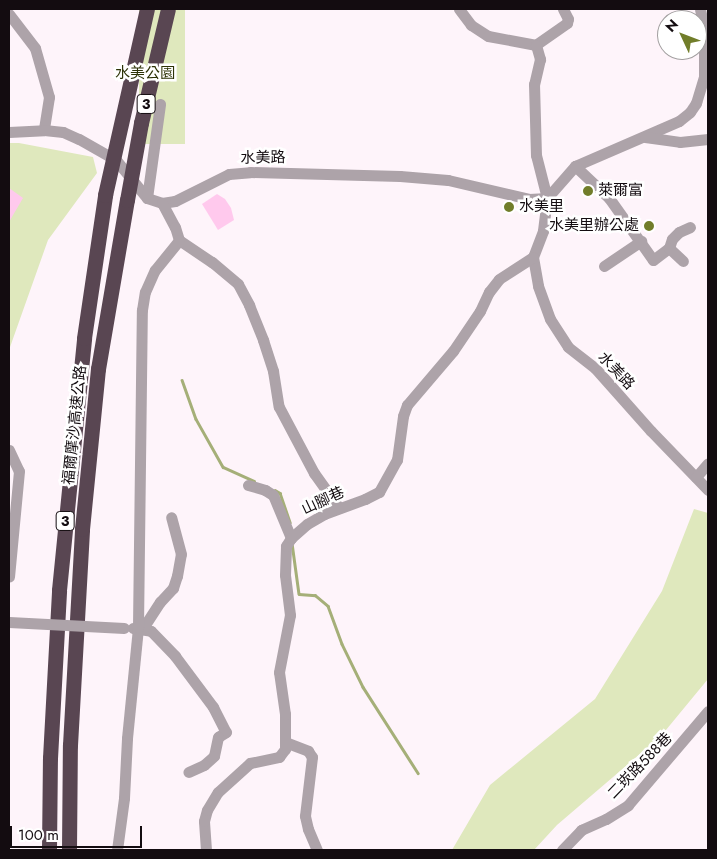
<!DOCTYPE html>
<html>
<head>
<meta charset="utf-8">
<style>
	body { margin:0 }
	#map { position:relative; width:717px; height:859px; overflow:hidden; background:#fef4fa; font-family:Jost,"Noto Sans TC",sans-serif }
	div>[style] { position:absolute }
	.green>* { inset:0; background:#dfe8bd; transform-origin:0 0 }
	.stream>* { height:2.5px; margin:-1.25px; padding:0 1.25px; transform-origin:1.25px; border-radius:1.25px; background:#a5af78 }
	.building>* { inset:0; background:#ffc9ed }
	.minor>* { height:11px; margin:-5.5px; padding:0 5.5px; transform-origin:5.5px; border-radius:5.5px; background:#ada3a9 }
	.highway>* { height:15px; margin:-7.5px; padding:0 7.5px; transform-origin:7.5px; border-radius:7.5px; background:#594652 }
	.minor-bridge>* { height:11px; margin:-5.5px; padding:0 5.5px; transform-origin:5.5px; border-radius:5.5px; background:#ada3a9 }
	.highway-bridge>* { height:15px; margin:-7.5px; padding:0 7.5px; transform-origin:7.5px; border-radius:7.5px; background:#594652 }
	.dots>* { width:14px; height:14px; translate:-50% -50%; box-sizing:border-box; border:2px solid #fff; border-radius:50% }
	span { translate:-50% -50%; white-space:nowrap; text-align:center; line-height:1.15; -webkit-text-stroke:5px #fff; paint-order:stroke }
	.shield-label span { padding:1px 4px; background:#fff; border:1px solid; border-radius:4px; -webkit-text-stroke-width:0 }
	.shield-label { font-size:14px; color:#130c10; font-weight:700 }
	.park-label { font-size:15px; color:#2d3307 }
	.street-label { font-size:15px; color:#130c10 }
	.poi-label { font-size:15px; color:#130c10 }
	.left { translate:0 -50%; text-align:left }
	.right { translate:-100% -50%; text-align:right }
	.frame { position:absolute; inset:0; border:10px solid #130c10; pointer-events:none }
	.north { position:absolute; left:657px; top:10px; width:50px; height:50px; box-sizing:border-box; background:#fff; border:1px solid #a19e9f; border-radius:50%; rotate:313deg; font-size:14px; font-weight:700; line-height:20px; text-align:center; color:#130c10 }
	.north::after { content:''; display:block; margin:auto; width:18px; height:22px; background:#717d2a; clip-path:polygon(50% 0,100% 100%,50% 72%,0 100%) }
	.scale { position:absolute; left:10px; top:826px; width:132px; height:22px; box-sizing:border-box; border:2px solid #130c10; border-top:0; padding-left:6px; font-size:15px; line-height:18px; white-space:nowrap; color:#130c10; -webkit-text-stroke:4px #fff; paint-order:stroke }
</style>
</head>
<body>
<div id="map">
	<div class="green">
		<div style="left:139px;top:9px;width:46px;height:135px"></div>
		<div style="clip-path:polygon(9px 143px,19px 143px,93px 157px,97px 173px,48px 240px,9px 350px)"></div>
		<div style="clip-path:polygon(694px 509px,708px 513px,708px 679px,661px 736px,557px 825px,534px 850px,452px 850px,490px 785px,595px 699px,662px 591px)"></div>
	</div>
	<div class="stream">
		<div style="left:182px;top:380px;width:41px;rotate:70.3deg"></div>
		<div style="left:196px;top:419px;width:55px;rotate:60.6deg"></div>
		<div style="left:223px;top:467px;width:34px;rotate:24deg"></div>
		<div style="left:275px;top:490px;width:6px;rotate:31deg"></div>
		<div style="left:280px;top:493px;width:31px;rotate:71deg"></div>
		<div style="left:292px;top:543px;width:51px;rotate:82.2deg"></div>
		<div style="left:299px;top:594px;width:16px;rotate:4deg"></div>
		<div style="left:315px;top:595px;width:17px;rotate:40deg"></div>
		<div style="left:328px;top:606px;width:40px;rotate:69.8deg"></div>
		<div style="left:342px;top:644px;width:48px;rotate:64deg"></div>
		<div style="left:363px;top:687px;width:102px;rotate:57.4deg"></div>
	</div>
	<div class="building">
		<div style="clip-path:polygon(9px 188px,23px 198px,9px 222px)"></div>
		<div style="clip-path:polygon(217px 194px,225px 199px,231px 208px,234px 220px,218px 230px,202px 204px)"></div>
	</div>
	<div class="minor">
		<div style="left:459px;top:9px;width:20px;rotate:53deg"></div>
		<div style="left:471px;top:25px;width:20px;rotate:33deg"></div>
		<div style="left:488px;top:36px;width:49px;rotate:10.6deg"></div>
		<div style="left:563px;top:9px;width:11px;rotate:63deg"></div>
		<div style="left:568px;top:19px;width:4px;rotate:104deg"></div>
		<div style="left:567px;top:23px;width:38px;rotate:145deg"></div>
		<div style="left:536px;top:45px;width:15px;rotate:74deg"></div>
		<div style="left:540px;top:59px;width:26px;rotate:103deg"></div>
		<div style="left:534px;top:84px;width:71px;rotate:88.4deg"></div>
		<div style="left:536px;top:155px;width:44px;rotate:75.7deg"></div>
		<div style="left:547px;top:198px;width:33px;rotate:97deg"></div>
		<div style="left:543px;top:231px;width:28px;rotate:111deg"></div>
		<div style="left:533px;top:257px;width:29px;rotate:80deg"></div>
		<div style="left:538px;top:286px;width:35px;rotate:70deg"></div>
		<div style="left:550px;top:319px;width:33px;rotate:57deg"></div>
		<div style="left:568px;top:347px;width:34px;rotate:38deg"></div>
		<div style="left:595px;top:368px;width:84px;rotate:48.4deg"></div>
		<div style="left:651px;top:431px;width:82px;rotate:46deg"></div>
		<div style="left:9px;top:14px;width:43px;rotate:52.6deg"></div>
		<div style="left:35px;top:48px;width:51px;rotate:74.1deg"></div>
		<div style="left:49px;top:97px;width:33px;rotate:99deg"></div>
		<div style="left:9px;top:132px;width:35px;rotate:-3deg"></div>
		<div style="left:44px;top:130px;width:19px;rotate:6deg"></div>
		<div style="left:63px;top:132px;width:17px;rotate:24deg"></div>
		<div style="left:79px;top:139px;width:43px;rotate:29.6deg"></div>
		<div style="left:116px;top:160px;width:49px;rotate:50.8deg"></div>
		<div style="left:147px;top:198px;width:16px;rotate:18deg"></div>
		<div style="left:162px;top:203px;width:13px;rotate:-9deg"></div>
		<div style="left:175px;top:201px;width:60px;rotate:-26.6deg"></div>
		<div style="left:229px;top:174px;width:21px;rotate:-5deg"></div>
		<div style="left:250px;top:172px;width:150px;rotate:1.5deg"></div>
		<div style="left:400px;top:176px;width:48px;rotate:4.8deg"></div>
		<div style="left:448px;top:180px;width:83px;rotate:13.2deg"></div>
		<div style="left:529px;top:199px;width:18px;rotate:-3deg"></div>
		<div style="left:547px;top:198px;width:43px;rotate:-48.8deg"></div>
		<div style="left:575px;top:166px;width:113px;rotate:-23.4deg"></div>
		<div style="left:679px;top:121px;width:14px;rotate:-39deg"></div>
		<div style="left:690px;top:112px;width:11px;rotate:-56deg"></div>
		<div style="left:696px;top:103px;width:28px;rotate:-73deg"></div>
		<div style="left:704px;top:76px;width:48px;rotate:-90deg"></div>
		<div style="left:704px;top:28px;width:19px;rotate:-102deg"></div>
		<div style="left:645px;top:137px;width:35px;rotate:8deg"></div>
		<div style="left:680px;top:142px;width:28px;rotate:-6deg"></div>
		<div style="left:575px;top:166px;width:47px;rotate:43.3deg"></div>
		<div style="left:609px;top:198px;width:76px;rotate:54.6deg"></div>
		<div style="left:653px;top:260px;width:20px;rotate:-37deg"></div>
		<div style="left:669px;top:248px;width:9px;rotate:-72deg"></div>
		<div style="left:672px;top:239px;width:10px;rotate:-45deg"></div>
		<div style="left:679px;top:232px;width:12px;rotate:-24deg"></div>
		<div style="left:147px;top:198px;width:95px;rotate:-82.1deg"></div>
		<div style="left:162px;top:203px;width:27px;rotate:62deg"></div>
		<div style="left:175px;top:227px;width:14px;rotate:73deg"></div>
		<div style="left:179px;top:240px;width:40px;rotate:34deg"></div>
		<div style="left:212px;top:262px;width:34px;rotate:40deg"></div>
		<div style="left:238px;top:284px;width:24px;rotate:62deg"></div>
		<div style="left:249px;top:305px;width:38px;rotate:68deg"></div>
		<div style="left:263px;top:340px;width:33px;rotate:72deg"></div>
		<div style="left:273px;top:371px;width:36px;rotate:81deg"></div>
		<div style="left:279px;top:407px;width:75px;rotate:62.1deg"></div>
		<div style="left:314px;top:473px;width:43px;rotate:54.5deg"></div>
		<div style="left:669px;top:248px;width:19px;rotate:43deg"></div>
		<div style="left:604px;top:266px;width:45px;rotate:-34deg"></div>
		<div style="left:9px;top:450px;width:23px;rotate:65deg"></div>
		<div style="left:19px;top:471px;width:106px;rotate:95.4deg"></div>
		<div style="left:696px;top:477px;width:18px;rotate:-49deg"></div>
		<div style="left:248px;top:485px;width:18px;rotate:16deg"></div>
		<div style="left:265px;top:490px;width:9px;rotate:32deg"></div>
		<div style="left:273px;top:495px;width:47px;rotate:67.3deg"></div>
		<div style="left:133px;top:628px;width:18px;rotate:9deg"></div>
		<div style="left:151px;top:631px;width:35px;rotate:46deg"></div>
		<div style="left:175px;top:656px;width:64px;rotate:53.3deg"></div>
		<div style="left:213px;top:707px;width:28px;rotate:63deg"></div>
		<div style="left:226px;top:732px;width:9px;rotate:148deg"></div>
		<div style="left:218px;top:737px;width:19px;rotate:102deg"></div>
		<div style="left:214px;top:756px;width:13px;rotate:138deg"></div>
		<div style="left:204px;top:765px;width:17px;rotate:156deg"></div>
		<div style="left:143px;top:628px;width:31px;rotate:-57deg"></div>
		<div style="left:160px;top:602px;width:19px;rotate:-47deg"></div>
		<div style="left:173px;top:588px;width:13px;rotate:-72deg"></div>
		<div style="left:177px;top:576px;width:22px;rotate:-80deg"></div>
		<div style="left:181px;top:554px;width:38px;rotate:-105deg"></div>
		<div style="left:285px;top:742px;width:25px;rotate:21deg"></div>
		<div style="left:308px;top:751px;width:7px;rotate:56deg"></div>
		<div style="left:312px;top:757px;width:59px;rotate:96.8deg"></div>
		<div style="left:305px;top:816px;width:13px;rotate:77deg"></div>
		<div style="left:308px;top:829px;width:23px;rotate:67deg"></div>
		<div style="left:117px;top:850px;width:52px;rotate:-82.3deg"></div>
		<div style="left:124px;top:798px;width:60px;rotate:-87.1deg"></div>
		<div style="left:127px;top:738px;width:112px;rotate:-84.3deg"></div>
		<div style="left:138px;top:627px;width:317px;rotate:-89.3deg"></div>
		<div style="left:142px;top:310px;width:18px;rotate:-81deg"></div>
		<div style="left:145px;top:292px;width:24px;rotate:-66deg"></div>
		<div style="left:155px;top:270px;width:38px;rotate:-51deg"></div>
		<div style="left:206px;top:850px;width:29px;rotate:-94deg"></div>
		<div style="left:204px;top:821px;width:11px;rotate:-75deg"></div>
		<div style="left:207px;top:810px;width:21px;rotate:-59deg"></div>
		<div style="left:218px;top:792px;width:43px;rotate:-42.2deg"></div>
		<div style="left:250px;top:763px;width:30px;rotate:-12deg"></div>
		<div style="left:279px;top:757px;width:10px;rotate:-53deg"></div>
		<div style="left:285px;top:749px;width:35px;rotate:-90deg"></div>
		<div style="left:285px;top:714px;width:42px;rotate:-98.1deg"></div>
		<div style="left:279px;top:672px;width:58px;rotate:-79.1deg"></div>
		<div style="left:290px;top:615px;width:40px;rotate:-97.1deg"></div>
		<div style="left:285px;top:575px;width:29px;rotate:-88deg"></div>
		<div style="left:286px;top:546px;width:9px;rotate:-58deg"></div>
		<div style="left:291px;top:538px;width:21px;rotate:-41deg"></div>
		<div style="left:307px;top:524px;width:20px;rotate:-30deg"></div>
		<div style="left:324px;top:514px;width:44px;rotate:-20.1deg"></div>
		<div style="left:365px;top:499px;width:16px;rotate:-27deg"></div>
		<div style="left:379px;top:492px;width:37px;rotate:-61deg"></div>
		<div style="left:397px;top:460px;width:44px;rotate:-82.2deg"></div>
		<div style="left:403px;top:416px;width:12px;rotate:-70deg"></div>
		<div style="left:407px;top:405px;width:71px;rotate:-49.6deg"></div>
		<div style="left:453px;top:351px;width:48px;rotate:-56deg"></div>
		<div style="left:480px;top:311px;width:21px;rotate:-65deg"></div>
		<div style="left:489px;top:292px;width:16px;rotate:-52deg"></div>
		<div style="left:499px;top:279px;width:40px;rotate:-32.9deg"></div>
		<div style="left:562px;top:850px;width:28px;rotate:-46deg"></div>
		<div style="left:581px;top:830px;width:27px;rotate:-24deg"></div>
		<div style="left:606px;top:819px;width:26px;rotate:-32deg"></div>
		<div style="left:628px;top:805px;width:123px;rotate:-49.6deg"></div>
	</div>
	<div class="highway">
		<div style="left:49px;top:850px;width:92px;rotate:-89.4deg"></div>
		<div style="left:50px;top:758px;width:168px;rotate:-86.9deg"></div>
		<div style="left:59px;top:590px;width:253px;rotate:-84.3deg"></div>
		<div style="left:84px;top:338px;width:145px;rotate:-81.6deg"></div>
		<div style="left:69px;top:850px;width:105px;rotate:-89.5deg"></div>
		<div style="left:70px;top:745px;width:216px;rotate:-86.8deg"></div>
		<div style="left:82px;top:529px;width:161px;rotate:-84.3deg"></div>
		<div style="left:98px;top:369px;width:171px;rotate:-80.3deg"></div>
	</div>
	<div class="minor-bridge">
		<div style="left:9px;top:622px;width:115px;rotate:3deg"></div>
	</div>
	<div class="highway-bridge">
		<div style="left:105px;top:195px;width:191px;rotate:-77.3deg"></div>
		<div style="left:127px;top:200px;width:78px;rotate:-79.7deg"></div>
		<div style="left:141px;top:123px;width:117px;rotate:-76.7deg"></div>
	</div>
	<div class="dots">
		<div style="left:588px;top:191px;background:#717d2a"></div>
		<div style="left:509px;top:207px;background:#717d2a"></div>
		<div style="left:649px;top:226px;background:#717d2a"></div>
	</div>
	<div class="shield-label">
		<span style="left:146px;top:104px">3</span>
		<span style="left:65px;top:521px">3</span>
	</div>
	<div class="park-label">
		<span style="left:145px;top:74px">水美公園</span>
	</div>
	<div class="street-label">
		<span style="left:263px;top:158px;rotate:-1deg">水美路</span>
		<span style="left:616px;top:371px;rotate:46deg">水美路</span>
		<span style="left:75px;top:425px;rotate:-84deg">福爾摩沙高速公路</span>
		<span style="left:323px;top:501px;rotate:-25deg">山腳巷</span>
		<span style="left:640px;top:766px;rotate:-46deg">二崁路588巷</span>
	</div>
	<div class="poi-label">
		<span class="left" style="left:598px;top:191px">萊爾富</span>
		<span class="left" style="left:519px;top:207px">水美里</span>
		<span class="right" style="left:639px;top:226px">水美里辦公處</span>
	</div>
	<div class="frame"></div>
	<div class="north">N</div>
	<div class="scale">100 m</div>
</div>
</body>
</html>
